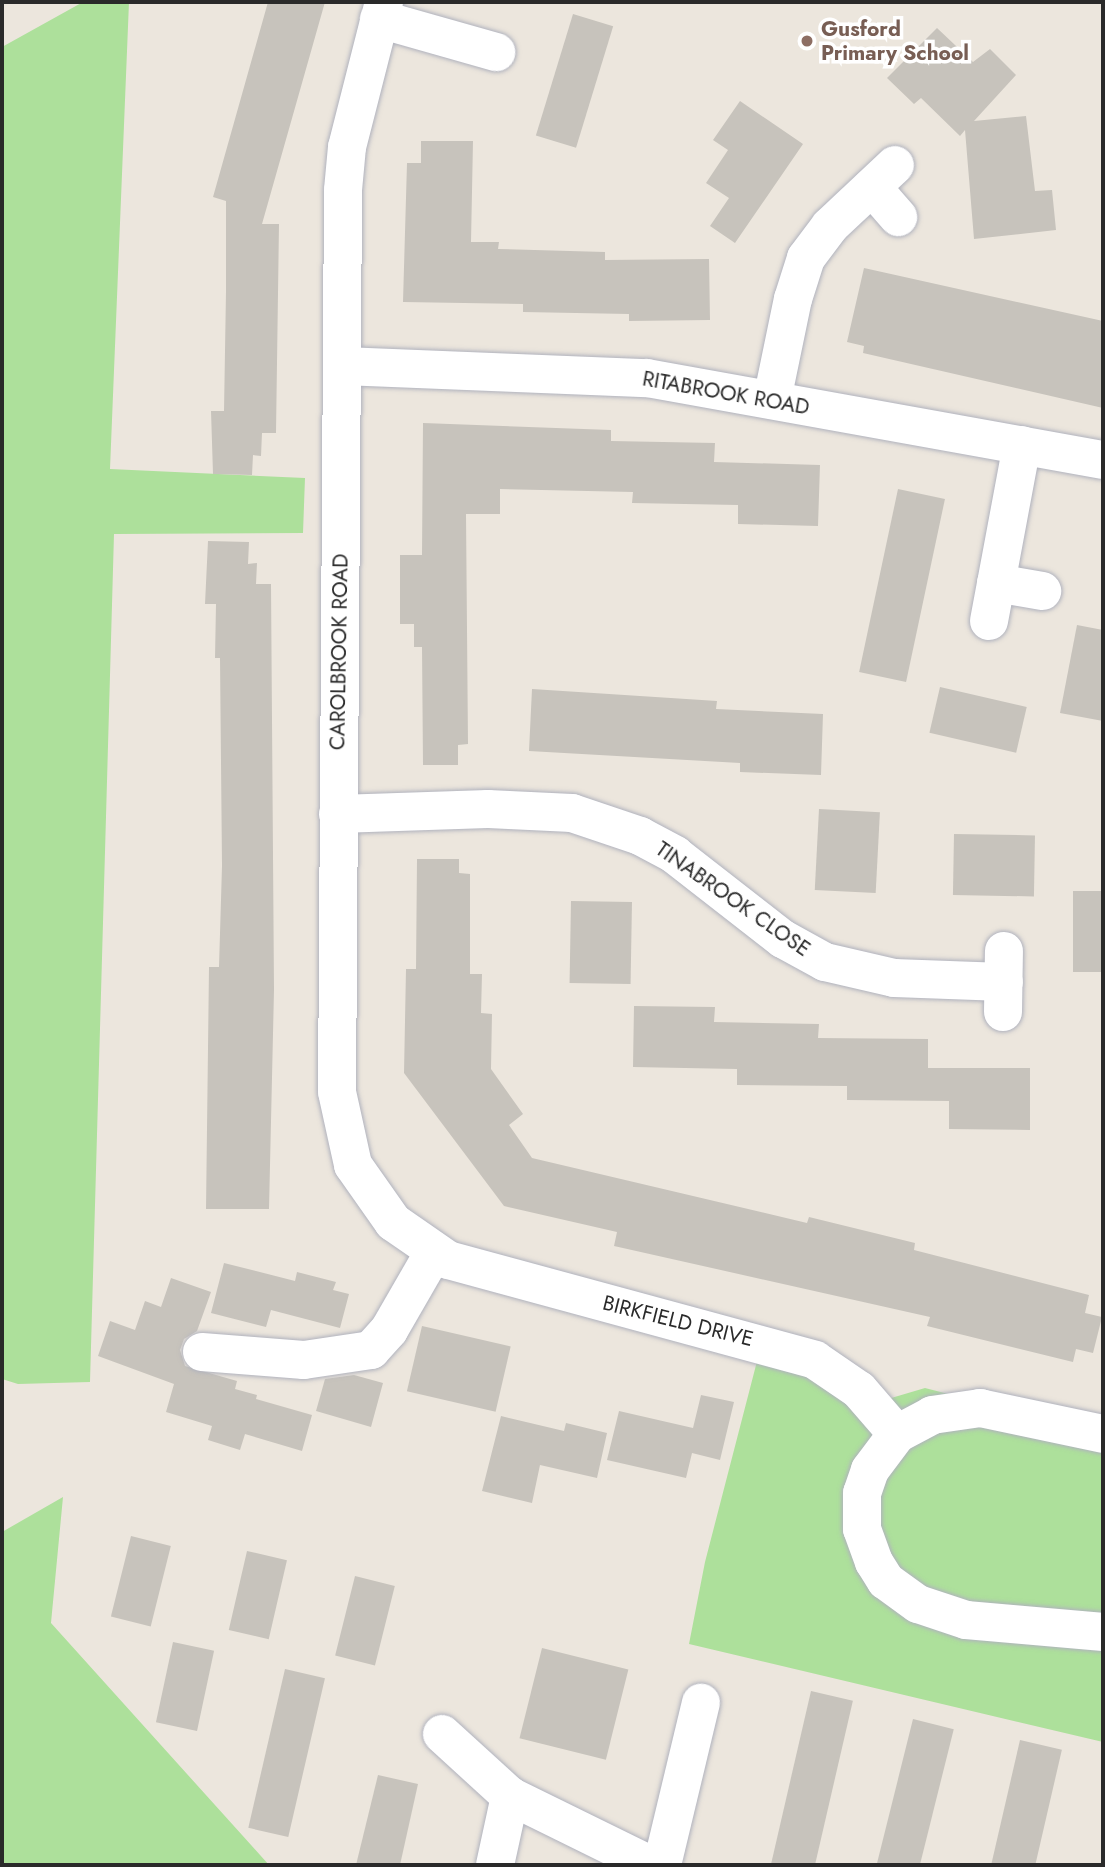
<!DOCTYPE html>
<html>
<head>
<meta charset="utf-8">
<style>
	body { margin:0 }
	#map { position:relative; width:1105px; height:1867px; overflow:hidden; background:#ece6dd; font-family:Jost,sans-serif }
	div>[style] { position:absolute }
	.green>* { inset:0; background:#ade09b }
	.building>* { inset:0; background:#c7c3bc; transform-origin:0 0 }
	.roads { filter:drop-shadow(0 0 2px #b0b2bd) drop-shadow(0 0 2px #b0b2bd) }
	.street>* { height:38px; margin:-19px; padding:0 19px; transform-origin:19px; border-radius:19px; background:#fff }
	.dots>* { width:19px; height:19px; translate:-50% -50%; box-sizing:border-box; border:4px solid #fff; border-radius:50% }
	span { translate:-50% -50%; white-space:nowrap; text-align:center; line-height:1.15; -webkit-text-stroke:7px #fff; paint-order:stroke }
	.education-label { font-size:21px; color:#785e54; font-weight:700 }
	.left { translate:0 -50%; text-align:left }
	.street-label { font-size:21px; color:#2a2a2a }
	.frame { position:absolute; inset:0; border:4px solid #2a2a2a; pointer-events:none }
</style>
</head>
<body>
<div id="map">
	<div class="green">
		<div style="clip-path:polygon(83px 2px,129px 2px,110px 469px,305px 478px,303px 533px,114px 534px,90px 1382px,18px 1384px,2px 1379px,2px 47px)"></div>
		<div style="clip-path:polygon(762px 1342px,871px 1404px,925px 1388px,1103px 1434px,1103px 1742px,689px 1644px,705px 1562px)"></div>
		<div style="clip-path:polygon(63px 1497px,51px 1623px,269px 1865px,2px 1865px,2px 1532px)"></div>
	</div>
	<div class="building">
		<div style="clip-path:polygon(268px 2px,325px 2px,262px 224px,279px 224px,276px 433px,262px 433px,261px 456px,253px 455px,252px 475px,213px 474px,211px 411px,224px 411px,226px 291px,226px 201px,213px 197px)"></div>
		<div style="left:573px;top:14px;width:42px;height:127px;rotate:17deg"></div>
		<div style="clip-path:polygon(937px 28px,973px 62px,990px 49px,1016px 75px,974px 121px,1026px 116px,1035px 191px,1052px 190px,1056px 230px,974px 239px,965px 130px,960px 136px,921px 98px,914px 104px,887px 78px)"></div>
		<div style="clip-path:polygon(740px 101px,803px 144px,735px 243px,710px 226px,729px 198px,706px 183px,728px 150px,713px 140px)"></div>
		<div style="clip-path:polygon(421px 141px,473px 141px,471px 242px,499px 242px,498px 249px,605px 252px,605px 260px,709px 259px,710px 320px,629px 321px,629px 314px,523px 312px,523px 304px,403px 302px,407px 163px,421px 163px)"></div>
		<div style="clip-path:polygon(864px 268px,1103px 321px,1103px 408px,863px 353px,864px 346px,847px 342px)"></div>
		<div style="clip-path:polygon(423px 423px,611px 430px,611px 441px,715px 443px,714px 462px,820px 465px,818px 526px,738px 524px,738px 505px,632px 503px,633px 492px,500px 489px,500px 514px,466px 514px,468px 744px,458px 745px,458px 765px,423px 765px,422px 647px,414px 647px,414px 624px,400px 624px,400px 555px,422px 555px)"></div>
		<div style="left:898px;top:489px;width:48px;height:187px;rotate:12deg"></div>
		<div style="clip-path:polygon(208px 541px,249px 542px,248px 564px,257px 563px,256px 584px,271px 584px,274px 990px,269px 1209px,206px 1209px,209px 967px,219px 967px,222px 866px,220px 658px,215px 658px,216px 604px,205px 604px)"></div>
		<div style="clip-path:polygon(1077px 625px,1103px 630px,1103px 721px,1060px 713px)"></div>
		<div style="left:940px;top:687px;width:89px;height:47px;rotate:13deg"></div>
		<div style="clip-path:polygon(532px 689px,717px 701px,716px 709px,823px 714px,821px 775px,740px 772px,740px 763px,529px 751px)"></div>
		<div style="left:819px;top:809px;width:61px;height:81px;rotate:3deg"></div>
		<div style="left:954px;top:834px;width:81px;height:61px;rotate:1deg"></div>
		<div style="clip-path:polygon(417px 859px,459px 859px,459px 873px,470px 874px,470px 974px,482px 974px,481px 1013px,492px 1014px,491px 1069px,523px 1114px,509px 1125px,532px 1158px,807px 1223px,809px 1217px,915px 1243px,914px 1250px,1089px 1295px,1085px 1313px,1102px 1317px,1093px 1353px,1076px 1349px,1073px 1362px,927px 1326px,930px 1317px,614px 1246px,617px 1232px,504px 1206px,404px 1073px,406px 969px,416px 969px)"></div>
		<div style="left:1073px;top:891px;width:30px;height:81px"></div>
		<div style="left:571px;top:901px;width:61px;height:82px;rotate:1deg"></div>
		<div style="clip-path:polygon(634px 1006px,715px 1007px,714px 1022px,819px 1024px,818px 1038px,928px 1039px,928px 1068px,1030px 1068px,1030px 1130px,949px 1129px,949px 1101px,847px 1100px,847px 1086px,737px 1085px,737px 1069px,633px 1067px)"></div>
		<div style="clip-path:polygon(224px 1263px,295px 1281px,297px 1272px,336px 1282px,333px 1290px,349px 1294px,340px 1328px,271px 1310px,266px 1327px,211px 1313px)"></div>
		<div style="clip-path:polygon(171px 1278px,211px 1292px,197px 1331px,184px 1339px,180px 1350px,185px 1366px,237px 1381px,235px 1389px,257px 1395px,256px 1399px,312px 1415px,302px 1451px,245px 1434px,240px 1450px,208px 1440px,212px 1426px,166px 1412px,174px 1384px,98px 1356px,110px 1321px,135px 1330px,145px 1301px,161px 1307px)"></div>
		<div style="left:422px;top:1326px;width:91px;height:67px;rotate:13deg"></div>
		<div style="clip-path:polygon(354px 1375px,383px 1383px,371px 1427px,316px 1411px,325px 1379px)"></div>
		<div style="clip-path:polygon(701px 1395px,734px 1402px,720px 1460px,692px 1453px,686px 1478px,607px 1460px,619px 1411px,693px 1428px)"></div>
		<div style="clip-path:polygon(501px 1416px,564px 1431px,566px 1423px,607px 1433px,597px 1478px,540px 1465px,532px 1503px,482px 1491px)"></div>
		<div style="left:131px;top:1536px;width:41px;height:83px;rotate:14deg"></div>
		<div style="left:247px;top:1551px;width:41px;height:81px;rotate:13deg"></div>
		<div style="left:355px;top:1576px;width:41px;height:82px;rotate:14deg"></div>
		<div style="left:173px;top:1642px;width:42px;height:82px;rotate:12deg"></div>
		<div style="left:542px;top:1648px;width:89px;height:93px;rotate:14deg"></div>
		<div style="left:285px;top:1669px;width:41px;height:163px;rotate:13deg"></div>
		<div style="left:811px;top:1691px;width:43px;height:178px;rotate:13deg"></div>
		<div style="left:913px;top:1719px;width:42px;height:149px;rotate:14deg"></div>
		<div style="left:1020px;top:1740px;width:43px;height:128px;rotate:13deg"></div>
		<div style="clip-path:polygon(378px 1775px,418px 1784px,400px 1865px,356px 1865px)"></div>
	</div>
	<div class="roads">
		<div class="street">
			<div style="left:384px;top:2px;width:150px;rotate:104.3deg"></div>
			<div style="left:347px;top:147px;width:43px;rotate:95.3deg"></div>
			<div style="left:343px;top:190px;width:902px;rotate:90.38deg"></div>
			<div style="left:337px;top:1092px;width:75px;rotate:77.6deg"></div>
			<div style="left:353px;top:1165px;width:70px;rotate:54.9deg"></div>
			<div style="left:393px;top:1222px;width:67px;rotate:34.6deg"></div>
			<div style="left:448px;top:1260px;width:380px;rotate:15.2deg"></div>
			<div style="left:815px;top:1360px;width:53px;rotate:34.3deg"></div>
			<div style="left:859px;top:1390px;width:58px;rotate:49.2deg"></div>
			<div style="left:897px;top:1434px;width:40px;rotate:-28deg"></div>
			<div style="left:932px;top:1415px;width:49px;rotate:-8.3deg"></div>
			<div style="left:980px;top:1408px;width:126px;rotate:11.9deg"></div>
			<div style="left:379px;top:19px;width:122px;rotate:15.8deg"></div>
			<div style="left:872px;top:187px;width:40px;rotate:49deg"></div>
			<div style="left:343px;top:366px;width:304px;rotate:2.3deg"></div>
			<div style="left:647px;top:378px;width:463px;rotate:10.2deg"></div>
			<div style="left:772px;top:400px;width:103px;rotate:-78.3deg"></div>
			<div style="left:793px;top:299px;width:43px;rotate:-72.4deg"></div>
			<div style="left:806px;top:258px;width:40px;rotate:-53deg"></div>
			<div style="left:830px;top:226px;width:89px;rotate:-43.2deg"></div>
			<div style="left:996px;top:583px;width:47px;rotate:9.9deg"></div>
			<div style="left:989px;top:621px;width:179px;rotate:-79.4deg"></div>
			<div style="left:338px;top:814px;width:150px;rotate:-1.9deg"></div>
			<div style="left:488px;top:809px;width:84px;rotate:2.7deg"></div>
			<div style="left:572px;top:813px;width:72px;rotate:18.7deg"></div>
			<div style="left:640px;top:836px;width:40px;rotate:28deg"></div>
			<div style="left:675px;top:855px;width:137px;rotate:37.9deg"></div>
			<div style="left:783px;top:939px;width:48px;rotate:28.7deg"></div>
			<div style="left:825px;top:962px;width:71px;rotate:13.1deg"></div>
			<div style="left:894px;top:978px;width:110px;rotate:2.1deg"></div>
			<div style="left:1003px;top:1012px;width:61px;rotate:-89.1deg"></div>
			<div style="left:202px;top:1352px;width:102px;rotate:4.5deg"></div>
			<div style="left:304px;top:1360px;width:68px;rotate:-8.5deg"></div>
			<div style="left:371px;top:1350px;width:27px;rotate:-48deg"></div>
			<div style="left:389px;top:1330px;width:90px;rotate:-60deg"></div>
			<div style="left:897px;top:1434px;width:45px;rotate:126.9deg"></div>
			<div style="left:870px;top:1470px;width:24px;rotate:109deg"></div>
			<div style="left:862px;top:1493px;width:36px;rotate:90deg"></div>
			<div style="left:862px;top:1529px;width:35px;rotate:70deg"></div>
			<div style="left:874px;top:1562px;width:22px;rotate:58deg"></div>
			<div style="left:886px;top:1581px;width:39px;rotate:36deg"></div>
			<div style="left:918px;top:1604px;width:51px;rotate:18.4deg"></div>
			<div style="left:966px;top:1620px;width:138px;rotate:5deg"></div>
			<div style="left:442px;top:1734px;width:92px;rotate:42.4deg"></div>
			<div style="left:510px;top:1796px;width:156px;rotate:26.2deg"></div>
			<div style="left:495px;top:1865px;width:71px;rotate:-77.7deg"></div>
			<div style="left:662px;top:1865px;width:167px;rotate:-76.5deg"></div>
		</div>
	</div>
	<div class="dots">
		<div style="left:807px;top:41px;background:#8d6e63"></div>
	</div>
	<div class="education-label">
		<span class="left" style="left:821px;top:41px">Gusford<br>Primary School</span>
	</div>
	<div class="street-label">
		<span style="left:726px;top:393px;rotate:10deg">RITABROOK ROAD</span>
		<span style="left:339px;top:652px;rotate:-89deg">CAROLBROOK ROAD</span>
		<span style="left:733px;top:899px;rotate:35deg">TINABROOK CLOSE</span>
		<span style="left:678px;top:1321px;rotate:14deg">BIRKFIELD DRIVE</span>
	</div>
	<div class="frame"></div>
</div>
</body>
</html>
